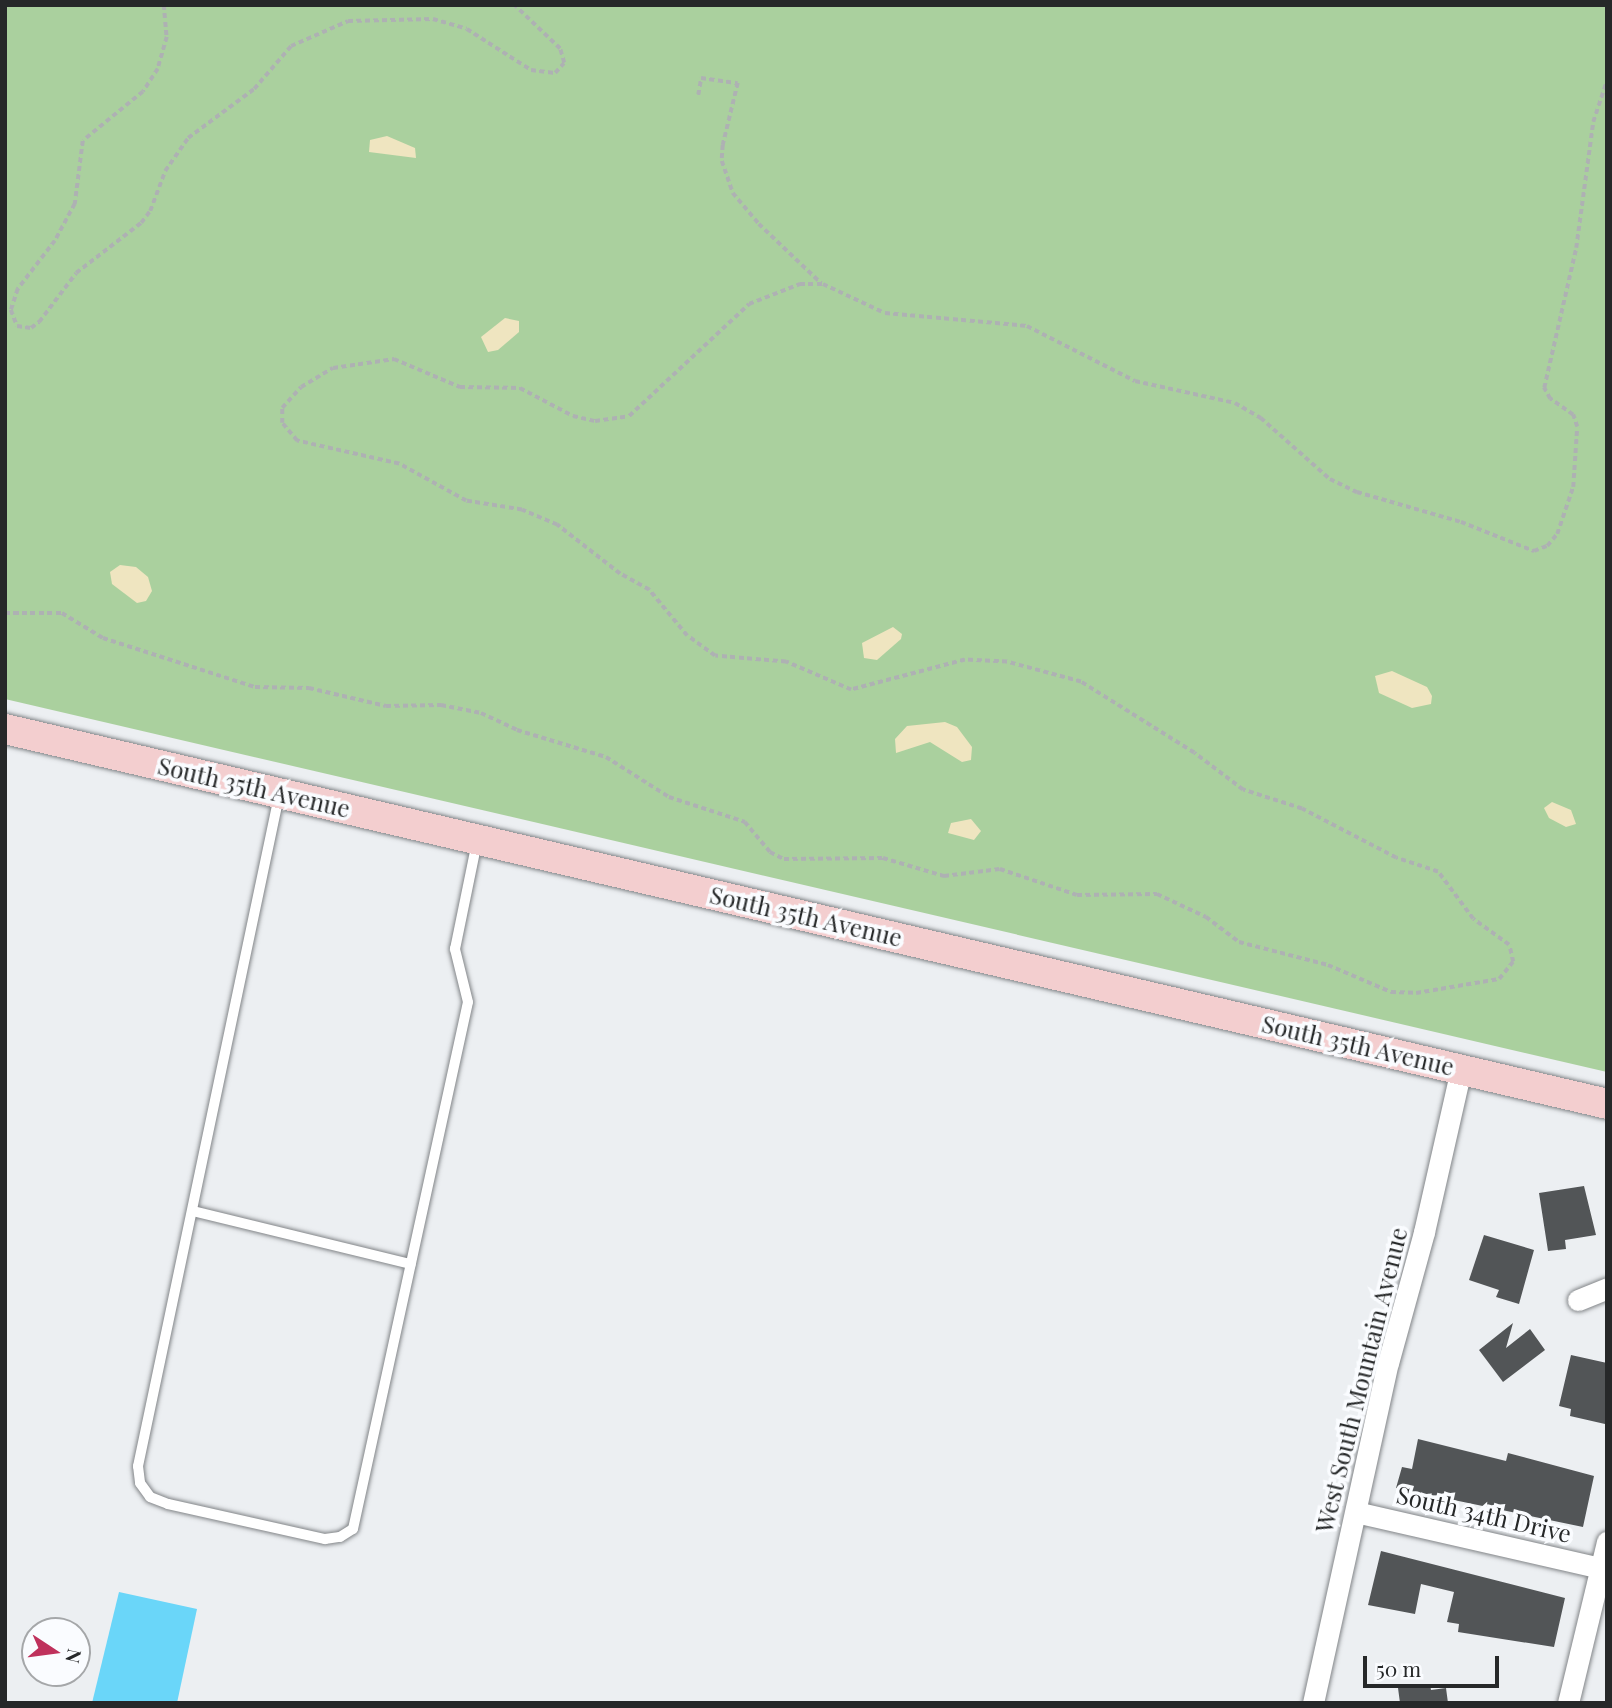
<!DOCTYPE html>
<html>
<head>
<meta charset="utf-8">
<style>
	body { margin:0 }
	#map { position:relative; width:1612px; height:1708px; overflow:hidden; background:#eceff2; font-family:"Playfair Display",serif }
	div>[style] { position:absolute }
	.green>* { inset:0; background:#aad09e }
	.sand>* { inset:0; background:#efe5c0 }
	.water>* { inset:0; background:#6ad6f9 }
	.building>* { inset:0; background:#525557 }
	.path>* { height:3.5px; margin-top:-1.75px; transform-origin:0; background:repeating-linear-gradient(90deg,#aeb1b3 0 5px,transparent 0 8.5px) }
	.roads { filter:drop-shadow(0 0 2px #828588) drop-shadow(0 0 2px #828588) }
	.lane>* { height:10px; margin:-5px; padding:0 5px; transform-origin:5px; border-radius:5px; background:#fff }
	.street>* { height:21px; margin:-10.5px; padding:0 10.5px; transform-origin:10.5px; border-radius:10.5px; background:#fff }
	.secondary>* { height:30px; margin:-15px; padding:0 15px; transform-origin:15px; border-radius:15px; background:#f3cecf }
	span { translate:-50% -50%; white-space:nowrap; text-align:center; line-height:1.15; -webkit-text-stroke:7px #fafcff; paint-order:stroke }
	.street-label { font-size:24px; color:#262829 }
	.frame { position:absolute; inset:0; border:7px solid #262829; pointer-events:none }
	.north { position:absolute; left:21px; top:1617px; width:70px; height:70px; box-sizing:border-box; background:#fafcff; border:2px solid #a5a7a9; border-radius:50%; rotate:103deg; font-size:19px; font-weight:700; line-height:28px; text-align:center; color:#262829 }
	.north::after { content:''; display:block; margin:auto; width:24px; height:32px; background:#bf315c; clip-path:polygon(50% 0,100% 100%,50% 72%,0 100%) }
	.scale { position:absolute; left:1363px; top:1656px; width:136px; height:32px; box-sizing:border-box; border:4px solid #262829; border-top:0; padding-left:9px; font-size:21px; line-height:24px; white-space:nowrap; color:#262829; -webkit-text-stroke:5px #fafcff; paint-order:stroke }
</style>
</head>
<body>
<div id="map">
	<div class="green">
		<div style="clip-path:polygon(5px 5px,1607px 5px,1607px 1072px,5px 699px)"></div>
	</div>
	<div class="sand">
		<div style="clip-path:polygon(387px 136px,415px 148px,416px 158px,369px 152px,370px 140px)"></div>
		<div style="clip-path:polygon(505px 318px,519px 321px,519px 332px,498px 350px,488px 352px,481px 337px)"></div>
		<div style="clip-path:polygon(120px 565px,136px 567px,148px 577px,152px 591px,146px 601px,137px 603px,112px 584px,110px 572px)"></div>
		<div style="clip-path:polygon(893px 627px,902px 634px,901px 639px,877px 660px,864px 658px,862px 643px)"></div>
		<div style="clip-path:polygon(1392px 671px,1427px 687px,1432px 696px,1431px 704px,1412px 708px,1379px 693px,1375px 676px)"></div>
		<div style="clip-path:polygon(945px 722px,957px 727px,972px 747px,971px 760px,962px 762px,930px 742px,896px 753px,895px 739px,907px 726px)"></div>
		<div style="clip-path:polygon(1552px 802px,1571px 810px,1576px 824px,1566px 827px,1549px 818px,1544px 808px)"></div>
		<div style="clip-path:polygon(971px 819px,981px 831px,974px 840px,948px 833px,951px 823px)"></div>
	</div>
	<div class="water">
		<div style="clip-path:polygon(119px 1592px,197px 1609px,177px 1703px,92px 1703px)"></div>
	</div>
	<div class="building">
		<div style="clip-path:polygon(1584px 1186px,1596px 1235px,1565px 1240px,1566px 1249px,1548px 1251px,1539px 1193px)"></div>
		<div style="clip-path:polygon(1484px 1235px,1534px 1250px,1519px 1304px,1496px 1297px,1499px 1290px,1469px 1280px)"></div>
		<div style="clip-path:polygon(1513px 1323px,1506px 1348px,1530px 1329px,1545px 1350px,1503px 1382px,1479px 1350px)"></div>
		<div style="clip-path:polygon(1571px 1355px,1607px 1363px,1605px 1424px,1570px 1416px,1571px 1409px,1559px 1406px)"></div>
		<div style="clip-path:polygon(1418px 1439px,1506px 1461px,1508px 1453px,1594px 1476px,1583px 1527px,1396px 1488px,1402px 1467px,1412px 1469px)"></div>
		<div style="clip-path:polygon(1381px 1551px,1565px 1598px,1554px 1647px,1458px 1632px,1459px 1624px,1447px 1622px,1454px 1592px,1421px 1584px,1415px 1614px,1368px 1605px)"></div>
		<div style="clip-path:polygon(1430px 1684px,1431px 1690px,1446px 1688px,1448px 1703px,1400px 1703px,1398px 1688px)"></div>
	</div>
	<div class="path">
		<div style="left:164px;top:5px;width:32px;rotate:85deg"></div>
		<div style="left:167px;top:37px;width:33px;rotate:106deg"></div>
		<div style="left:158px;top:69px;width:27px;rotate:123deg"></div>
		<div style="left:143px;top:92px;width:77px;rotate:140.8deg"></div>
		<div style="left:83px;top:141px;width:64px;rotate:97.2deg"></div>
		<div style="left:75px;top:204px;width:42px;rotate:118.4deg"></div>
		<div style="left:55px;top:241px;width:61px;rotate:127.6deg"></div>
		<div style="left:18px;top:289px;width:22px;rotate:108deg"></div>
		<div style="left:11px;top:310px;width:17px;rotate:69deg"></div>
		<div style="left:17px;top:326px;width:14px;rotate:8deg"></div>
		<div style="left:31px;top:328px;width:10px;rotate:-37deg"></div>
		<div style="left:39px;top:322px;width:61px;rotate:-52.9deg"></div>
		<div style="left:76px;top:273px;width:82px;rotate:-37.6deg"></div>
		<div style="left:141px;top:223px;width:15px;rotate:-53deg"></div>
		<div style="left:150px;top:211px;width:43px;rotate:-69.4deg"></div>
		<div style="left:165px;top:171px;width:40px;rotate:-55.1deg"></div>
		<div style="left:188px;top:138px;width:82px;rotate:-36.6deg"></div>
		<div style="left:254px;top:89px;width:57px;rotate:-49.3deg"></div>
		<div style="left:291px;top:46px;width:62px;rotate:-23.7deg"></div>
		<div style="left:348px;top:21px;width:85px;rotate:-1.3deg"></div>
		<div style="left:433px;top:19px;width:35px;rotate:16deg"></div>
		<div style="left:467px;top:29px;width:76px;rotate:32.6deg"></div>
		<div style="left:531px;top:70px;width:24px;rotate:7deg"></div>
		<div style="left:555px;top:73px;width:13px;rotate:-48deg"></div>
		<div style="left:564px;top:63px;width:15px;rotate:-106deg"></div>
		<div style="left:560px;top:49px;width:64px;rotate:-136.3deg"></div>
		<div style="left:1384px;top:5px;width:34px"></div>
		<div style="left:698px;top:95px;width:17px;rotate:-80deg"></div>
		<div style="left:701px;top:78px;width:37px;rotate:8deg"></div>
		<div style="left:738px;top:83px;width:64px;rotate:103.6deg"></div>
		<div style="left:723px;top:145px;width:16px;rotate:94deg"></div>
		<div style="left:722px;top:161px;width:34px;rotate:71deg"></div>
		<div style="left:733px;top:193px;width:40px;rotate:50deg"></div>
		<div style="left:759px;top:224px;width:86px;rotate:43.6deg"></div>
		<div style="left:5px;top:613px;width:57px"></div>
		<div style="left:62px;top:613px;width:48px;rotate:31.4deg"></div>
		<div style="left:103px;top:638px;width:160px;rotate:17.9deg"></div>
		<div style="left:255px;top:687px;width:54px;rotate:1.1deg"></div>
		<div style="left:309px;top:688px;width:79px;rotate:13.2deg"></div>
		<div style="left:386px;top:706px;width:55px;rotate:-1deg"></div>
		<div style="left:441px;top:705px;width:41px;rotate:11.3deg"></div>
		<div style="left:481px;top:713px;width:40px;rotate:25deg"></div>
		<div style="left:517px;top:730px;width:93px;rotate:16.9deg"></div>
		<div style="left:606px;top:757px;width:75px;rotate:32.4deg"></div>
		<div style="left:669px;top:797px;width:80px;rotate:18.2deg"></div>
		<div style="left:745px;top:822px;width:39px;rotate:50deg"></div>
		<div style="left:770px;top:852px;width:16px;rotate:27deg"></div>
		<div style="left:784px;top:859px;width:99px;rotate:-0.6deg"></div>
		<div style="left:883px;top:858px;width:64px;rotate:16.4deg"></div>
		<div style="left:944px;top:876px;width:56px;rotate:-7.1deg"></div>
		<div style="left:1000px;top:869px;width:81px;rotate:18.7deg"></div>
		<div style="left:1077px;top:895px;width:80px;rotate:-0.7deg"></div>
		<div style="left:1157px;top:894px;width:54px;rotate:25.1deg"></div>
		<div style="left:1206px;top:917px;width:41px;rotate:37.1deg"></div>
		<div style="left:1239px;top:942px;width:92px;rotate:14.5deg"></div>
		<div style="left:1328px;top:965px;width:69px;rotate:23.2deg"></div>
		<div style="left:1391px;top:992px;width:25px;rotate:2deg"></div>
		<div style="left:1416px;top:993px;width:84px;rotate:-9.6deg"></div>
		<div style="left:1499px;top:979px;width:22px;rotate:-51deg"></div>
		<div style="left:1513px;top:962px;width:17px;rotate:-103deg"></div>
		<div style="left:1509px;top:945px;width:44px;rotate:-144.2deg"></div>
		<div style="left:1473px;top:919px;width:59px;rotate:-126.7deg"></div>
		<div style="left:1438px;top:872px;width:44px;rotate:-161.6deg"></div>
		<div style="left:1396px;top:858px;width:106px;rotate:-152.5deg"></div>
		<div style="left:1302px;top:809px;width:62px;rotate:-162.1deg"></div>
		<div style="left:1243px;top:790px;width:61px;rotate:-142.9deg"></div>
		<div style="left:1194px;top:753px;width:133px;rotate:-147.9deg"></div>
		<div style="left:1081px;top:682px;width:77px;rotate:-164.9deg"></div>
		<div style="left:1007px;top:662px;width:42px;rotate:-177.3deg"></div>
		<div style="left:965px;top:660px;width:118px;rotate:165.3deg"></div>
		<div style="left:851px;top:690px;width:71px;rotate:-156.7deg"></div>
		<div style="left:786px;top:662px;width:71px;rotate:-175.2deg"></div>
		<div style="left:715px;top:656px;width:34px;rotate:-144deg"></div>
		<div style="left:687px;top:636px;width:60px;rotate:-129.6deg"></div>
		<div style="left:649px;top:590px;width:33px;rotate:-151deg"></div>
		<div style="left:620px;top:574px;width:80px;rotate:-142.1deg"></div>
		<div style="left:557px;top:525px;width:38px;rotate:-157deg"></div>
		<div style="left:522px;top:510px;width:57px;rotate:-170.9deg"></div>
		<div style="left:466px;top:501px;width:77px;rotate:-151.1deg"></div>
		<div style="left:399px;top:464px;width:105px;rotate:-167.3deg"></div>
		<div style="left:297px;top:441px;width:23px;rotate:-130deg"></div>
		<div style="left:282px;top:423px;width:15px;rotate:-90deg"></div>
		<div style="left:282px;top:408px;width:28px;rotate:-48deg"></div>
		<div style="left:301px;top:387px;width:37px;rotate:-31deg"></div>
		<div style="left:333px;top:368px;width:62px;rotate:-8.4deg"></div>
		<div style="left:394px;top:359px;width:72px;rotate:23deg"></div>
		<div style="left:460px;top:387px;width:60px;rotate:1deg"></div>
		<div style="left:520px;top:388px;width:60px;rotate:27.8deg"></div>
		<div style="left:573px;top:416px;width:23px;rotate:13deg"></div>
		<div style="left:595px;top:421px;width:34px;rotate:-8deg"></div>
		<div style="left:629px;top:416px;width:164px;rotate:-43deg"></div>
		<div style="left:749px;top:304px;width:55px;rotate:-21.4deg"></div>
		<div style="left:800px;top:284px;width:23px"></div>
		<div style="left:823px;top:284px;width:68px;rotate:25.1deg"></div>
		<div style="left:885px;top:313px;width:143px;rotate:5.2deg"></div>
		<div style="left:1027px;top:326px;width:121px;rotate:27deg"></div>
		<div style="left:1135px;top:381px;width:102px;rotate:12.4deg"></div>
		<div style="left:1235px;top:403px;width:30px;rotate:30deg"></div>
		<div style="left:1261px;top:418px;width:92px;rotate:41.5deg"></div>
		<div style="left:1330px;top:479px;width:30px;rotate:26deg"></div>
		<div style="left:1357px;top:492px;width:108px;rotate:16.1deg"></div>
		<div style="left:1461px;top:522px;width:79px;rotate:21.7deg"></div>
		<div style="left:1534px;top:551px;width:14px;rotate:-21deg"></div>
		<div style="left:1547px;top:546px;width:16px;rotate:-50deg"></div>
		<div style="left:1557px;top:534px;width:50px;rotate:-71.2deg"></div>
		<div style="left:1573px;top:487px;width:60px;rotate:-86.2deg"></div>
		<div style="left:1577px;top:427px;width:13px;rotate:-108deg"></div>
		<div style="left:1573px;top:415px;width:28px;rotate:-145deg"></div>
		<div style="left:1550px;top:399px;width:13px;rotate:-119deg"></div>
		<div style="left:1544px;top:388px;width:144px;rotate:-77.1deg"></div>
		<div style="left:1576px;top:248px;width:127px;rotate:-82.3deg"></div>
		<div style="left:1593px;top:122px;width:44px;rotate:-71.6deg"></div>
	</div>
	<div class="roads">
		<div class="lane">
			<div style="left:279px;top:796px;width:685px;rotate:101.88deg"></div>
			<div style="left:138px;top:1466px;width:17px;rotate:83deg"></div>
			<div style="left:140px;top:1483px;width:17px;rotate:54deg"></div>
			<div style="left:150px;top:1497px;width:19px;rotate:21deg"></div>
			<div style="left:168px;top:1504px;width:161px;rotate:12.6deg"></div>
			<div style="left:325px;top:1539px;width:15px;rotate:-8deg"></div>
			<div style="left:340px;top:1537px;width:15px;rotate:-32deg"></div>
			<div style="left:353px;top:1529px;width:539px;rotate:-77.69deg"></div>
			<div style="left:468px;top:1002px;width:55px;rotate:-103.8deg"></div>
			<div style="left:455px;top:949px;width:109px;rotate:-78.4deg"></div>
			<div style="left:193px;top:1211px;width:224px;rotate:13.7deg"></div>
		</div>
		<div class="street">
			<div style="left:1578px;top:1300px;width:31px;rotate:-22deg"></div>
			<div style="left:1356px;top:1512px;width:251px;rotate:12.9deg"></div>
			<div style="left:1313px;top:1703px;width:348px;rotate:-77.6deg"></div>
			<div style="left:1388px;top:1363px;width:136px;rotate:-74.6deg"></div>
			<div style="left:1424px;top:1232px;width:167px;rotate:-77.2deg"></div>
			<div style="left:1568px;top:1703px;width:166px;rotate:-76.4deg"></div>
		</div>
		<div class="secondary">
			<div style="left:5px;top:729px;width:1645px;rotate:13.17deg"></div>
		</div>
	</div>
	<div class="street-label">
		<span style="left:254px;top:787px;rotate:13deg">South 35th Avenue</span>
		<span style="left:806px;top:916px;rotate:13deg">South 35th Avenue</span>
		<span style="left:1358px;top:1045px;rotate:13deg">South 35th Avenue</span>
		<span style="left:1361px;top:1380px;rotate:-76deg">West South Mountain Avenue</span>
		<span style="left:1484px;top:1514px;rotate:13deg">South 34th Drive</span>
	</div>
	<div class="frame"></div>
	<div class="north">N</div>
	<div class="scale">50 m</div>
</div>
</body>
</html>
